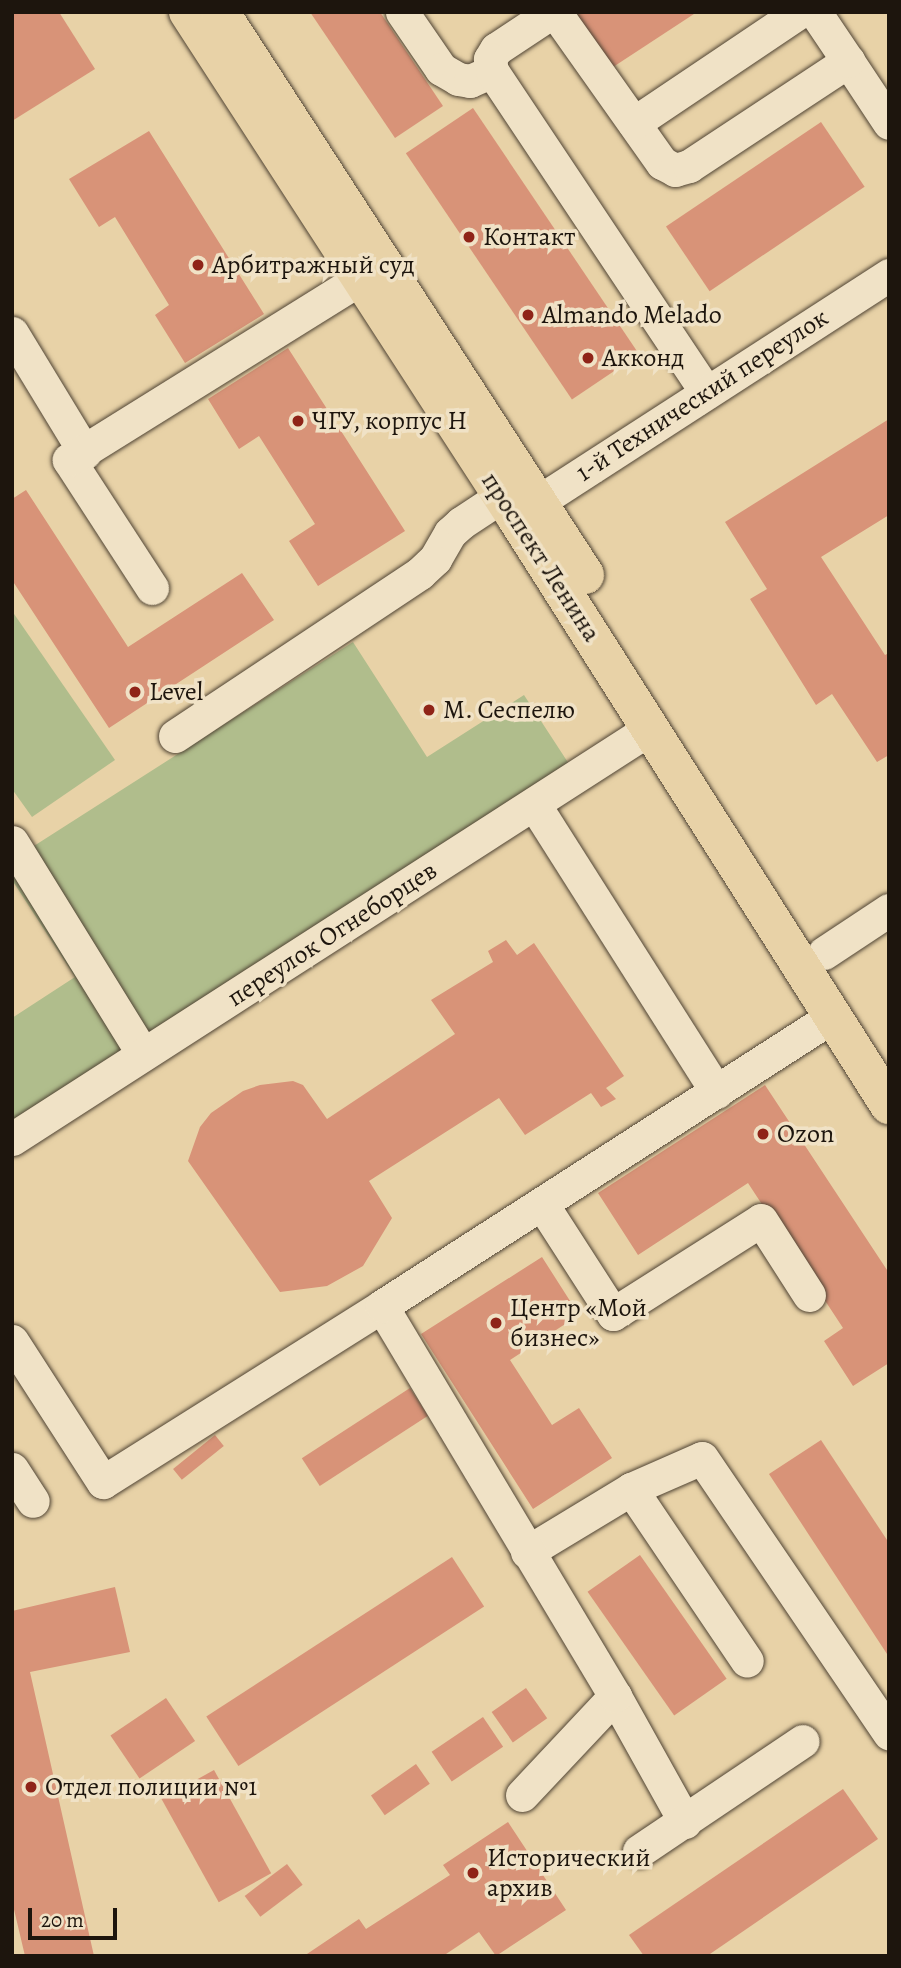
<!DOCTYPE html>
<html>
<head>
<meta charset="utf-8">
<style>
	body { margin:0 }
	#map { position:relative; width:901px; height:1968px; overflow:hidden; background:#e8d2a7; font-family:Alegreya,serif }
	div>[style] { position:absolute }
	.green>* { inset:0; background:#b0bd8c }
	.building>* { inset:0; background:#d89378; transform-origin:0 0 }
	.roads { filter:drop-shadow(0 0 2px #504434) drop-shadow(0 0 2px #504434) }
	.minor>* { height:33px; margin:-16.5px; padding:0 16.5px; transform-origin:16.5px; border-radius:16.5px; background:#f0e2c6 }
	.major>* { height:38px; margin:-19px; padding:0 19px; transform-origin:19px; border-radius:19px; background:#e8d2a7 }
	.dots>* { width:19px; height:19px; translate:-50% -50%; box-sizing:border-box; border:4px solid #f0e2c6; border-radius:50% }
	span { translate:-50% -50%; white-space:nowrap; text-align:center; line-height:1.15; -webkit-text-stroke:7px #f0e2c6; paint-order:stroke }
	.poi-label { font-size:26px; color:#1d150d }
	.left { translate:0 -50%; text-align:left }
	.street-label { font-size:26px; color:#1d150d }
	.frame { position:absolute; inset:0; border:14px solid #1d150d; pointer-events:none }
	.scale { position:absolute; left:28px; top:1908px; width:89px; height:32px; box-sizing:border-box; border:4px solid #1d150d; border-top:0; padding-left:9px; font-size:21px; line-height:24px; white-space:nowrap; color:#1d150d; -webkit-text-stroke:5px #f0e2c6; paint-order:stroke }
</style>
</head>
<body>
<div id="map">
	<div class="green">
		<div style="clip-path:polygon(12px 611px,115px 760px,32px 817px,12px 789px)"></div>
		<div style="clip-path:polygon(353px 642px,427px 757px,524px 695px,571px 767px,12px 1126px,12px 1018px,75px 977px,12px 880px,12px 860px)"></div>
	</div>
	<div class="building">
		<div style="clip-path:polygon(12px 12px,59px 12px,95px 69px,12px 121px)"></div>
		<div style="clip-path:polygon(310px 12px,380px 12px,443px 106px,395px 138px)"></div>
		<div style="clip-path:polygon(582px 12px,697px 12px,607px 71px,573px 18px)"></div>
		<div style="left:473px;top:108px;width:297px;height:81px;rotate:56deg"></div>
		<div style="left:821px;top:122px;width:78px;height:187px;rotate:56deg"></div>
		<div style="clip-path:polygon(149px 131px,264px 314px,185px 363px,155px 315px,169px 305px,115px 217px,99px 227px,69px 179px)"></div>
		<div style="clip-path:polygon(288px 348px,405px 531px,318px 586px,289px 541px,315px 524px,259px 436px,239px 449px,208px 399px)"></div>
		<div style="clip-path:polygon(889px 419px,889px 515px,821px 557px,885px 655px,889px 653px,889px 755px,877px 762px,832px 694px,816px 705px,750px 599px,767px 589px,725px 522px)"></div>
		<div style="clip-path:polygon(26px 490px,128px 647px,242px 573px,274px 620px,109px 728px,12px 580px,12px 499px)"></div>
		<div style="clip-path:polygon(506px 940px,517px 955px,534px 943px,624px 1076px,606px 1088px,616px 1099px,601px 1107px,591px 1093px,525px 1135px,499px 1098px,369px 1181px,392px 1218px,363px 1266px,327px 1286px,280px 1292px,188px 1161px,200px 1127px,211px 1113px,243px 1091px,260px 1085px,293px 1081px,303px 1085px,327px 1119px,455px 1034px,431px 1000px,493px 962px,488px 951px)"></div>
		<div style="clip-path:polygon(765px 1085px,889px 1273px,889px 1363px,853px 1386px,824px 1341px,843px 1328px,748px 1183px,638px 1255px,598px 1193px)"></div>
		<div style="clip-path:polygon(542px 1257px,579px 1315px,510px 1360px,552px 1425px,579px 1408px,612px 1458px,533px 1509px,421px 1334px)"></div>
		<div style="left:410px;top:1388px;width:33px;height:129px;rotate:57deg"></div>
		<div style="left:215px;top:1435px;width:14px;height:54px;rotate:51deg"></div>
		<div style="clip-path:polygon(821px 1440px,889px 1543px,889px 1657px,769px 1474px)"></div>
		<div style="left:640px;top:1555px;width:151px;height:64px;rotate:55deg"></div>
		<div style="left:452px;top:1557px;width:59px;height:293px;rotate:57deg"></div>
		<div style="clip-path:polygon(115px 1587px,130px 1652px,30px 1672px,94px 1956px,25px 1956px,12px 1901px,12px 1611px)"></div>
		<div style="left:526px;top:1688px;width:37px;height:42px;rotate:55deg"></div>
		<div style="left:166px;top:1698px;width:52px;height:67px;rotate:56deg"></div>
		<div style="left:483px;top:1717px;width:36px;height:62px;rotate:56deg"></div>
		<div style="left:416px;top:1764px;width:24px;height:55px;rotate:55deg"></div>
		<div style="left:214px;top:1770px;width:118px;height:60px;rotate:61deg"></div>
		<div style="clip-path:polygon(843px 1789px,878px 1839px,707px 1956px,644px 1956px,629px 1935px)"></div>
		<div style="clip-path:polygon(508px 1822px,566px 1910px,496px 1956px,479px 1932px,443px 1956px,304px 1956px,359px 1919px,366px 1929px,450px 1875px,443px 1865px)"></div>
		<div style="left:287px;top:1864px;width:26px;height:53px;rotate:53deg"></div>
	</div>
	<div class="roads">
		<div class="minor">
			<div style="left:402px;top:12px;width:69px;rotate:55.6deg"></div>
			<div style="left:441px;top:69px;width:20px;rotate:30deg"></div>
			<div style="left:458px;top:79px;width:12px;rotate:9deg"></div>
			<div style="left:470px;top:81px;width:24px;rotate:-24deg"></div>
			<div style="left:552px;top:12px;width:67px;rotate:146.5deg"></div>
			<div style="left:496px;top:49px;width:12px;rotate:121deg"></div>
			<div style="left:490px;top:59px;width:12px;rotate:81deg"></div>
			<div style="left:492px;top:71px;width:386px;rotate:56.3deg"></div>
			<div style="left:555px;top:12px;width:185px;rotate:54.7deg"></div>
			<div style="left:662px;top:163px;width:15px;rotate:28deg"></div>
			<div style="left:675px;top:170px;width:15px;rotate:-16deg"></div>
			<div style="left:689px;top:166px;width:191px;rotate:-33.4deg"></div>
			<div style="left:848px;top:61px;width:74px;rotate:56.5deg"></div>
			<div style="left:815px;top:12px;width:59px;rotate:56deg"></div>
			<div style="left:634px;top:123px;width:199px;rotate:-33.9deg"></div>
			<div style="left:12px;top:333px;width:140px;rotate:58.7deg"></div>
			<div style="left:538px;top:502px;width:418px;rotate:-32.9deg"></div>
			<div style="left:152px;top:588px;width:153px;rotate:-123deg"></div>
			<div style="left:69px;top:460px;width:343px;rotate:-31.9deg"></div>
			<div style="left:175px;top:736px;width:294px;rotate:-33.6deg"></div>
			<div style="left:420px;top:573px;width:21px;rotate:-43deg"></div>
			<div style="left:435px;top:559px;width:30px;rotate:-60deg"></div>
			<div style="left:450px;top:533px;width:15px;rotate:-42deg"></div>
			<div style="left:461px;top:523px;width:49px;rotate:-33.4deg"></div>
			<div style="left:534px;top:804px;width:341px;rotate:57.6deg"></div>
			<div style="left:12px;top:842px;width:249px;rotate:58.3deg"></div>
			<div style="left:824px;top:953px;width:78px;rotate:-33.5deg"></div>
			<div style="left:12px;top:1139px;width:760px;rotate:-32.75deg"></div>
			<div style="left:542px;top:1204px;width:131px;rotate:57.2deg"></div>
			<div style="left:613px;top:1314px;width:175px;rotate:-32.4deg"></div>
			<div style="left:761px;top:1220px;width:89px;rotate:57.4deg"></div>
			<div style="left:12px;top:1341px;width:168px;rotate:57.2deg"></div>
			<div style="left:103px;top:1482px;width:330px;rotate:-32.2deg"></div>
			<div style="left:12px;top:1469px;width:38px;rotate:57deg"></div>
			<div style="left:631px;top:1489px;width:77px;rotate:-23.6deg"></div>
			<div style="left:702px;top:1458px;width:333px;rotate:55.8deg"></div>
			<div style="left:527px;top:1552px;width:122px;rotate:-31.2deg"></div>
			<div style="left:631px;top:1489px;width:207px;rotate:56deg"></div>
			<div style="left:522px;top:1795px;width:136px;rotate:-46.8deg"></div>
			<div style="left:685px;top:1822px;width:144px;rotate:-119.1deg"></div>
			<div style="left:615px;top:1696px;width:454px;rotate:-120.9deg"></div>
			<div style="left:382px;top:1306px;width:536px;rotate:-32.74deg"></div>
			<div style="left:639px;top:1851px;width:197px;rotate:-33.9deg"></div>
		</div>
		<div class="major">
			<div style="left:188px;top:12px;width:601px;rotate:57.02deg"></div>
			<div style="left:515px;top:516px;width:698px;rotate:57.59deg"></div>
			<div style="left:220px;top:12px;width:671px;rotate:57.04deg"></div>
		</div>
	</div>
	<div class="dots">
		<div style="left:469px;top:237px;background:#8f2418"></div>
		<div style="left:198px;top:265px;background:#8f2418"></div>
		<div style="left:528px;top:315px;background:#8f2418"></div>
		<div style="left:588px;top:358px;background:#8f2418"></div>
		<div style="left:298px;top:421px;background:#8f2418"></div>
		<div style="left:135px;top:692px;background:#8f2418"></div>
		<div style="left:429px;top:710px;background:#8f2418"></div>
		<div style="left:763px;top:1134px;background:#8f2418"></div>
		<div style="left:496px;top:1323px;background:#8f2418"></div>
		<div style="left:31px;top:1787px;background:#8f2418"></div>
		<div style="left:473px;top:1873px;background:#8f2418"></div>
	</div>
	<div class="poi-label">
		<span class="left" style="left:483px;top:237px">Контакт</span>
		<span class="left" style="left:212px;top:265px">Арбитражный суд</span>
		<span class="left" style="left:542px;top:315px">Almando Melado</span>
		<span class="left" style="left:602px;top:358px">Акконд</span>
		<span class="left" style="left:312px;top:421px">ЧГУ, корпус Н</span>
		<span class="left" style="left:149px;top:692px">Level</span>
		<span class="left" style="left:443px;top:710px">М. Сеспелю</span>
		<span class="left" style="left:777px;top:1134px">Ozon</span>
		<span class="left" style="left:510px;top:1323px">Центр «Мой<br>бизнес»</span>
		<span class="left" style="left:45px;top:1787px">Отдел полиции №1</span>
		<span class="left" style="left:487px;top:1873px">Исторический<br>архив</span>
	</div>
	<div class="street-label">
		<span style="left:702px;top:395px;rotate:-33deg">1-й Технический переулок</span>
		<span style="left:541px;top:557px;rotate:57deg">проспект Ленина</span>
		<span style="left:332px;top:934px;rotate:-33deg">переулок Огнеборцев</span>
	</div>
	<div class="frame"></div>
	<div class="scale">20 m</div>
</div>
</body>
</html>
